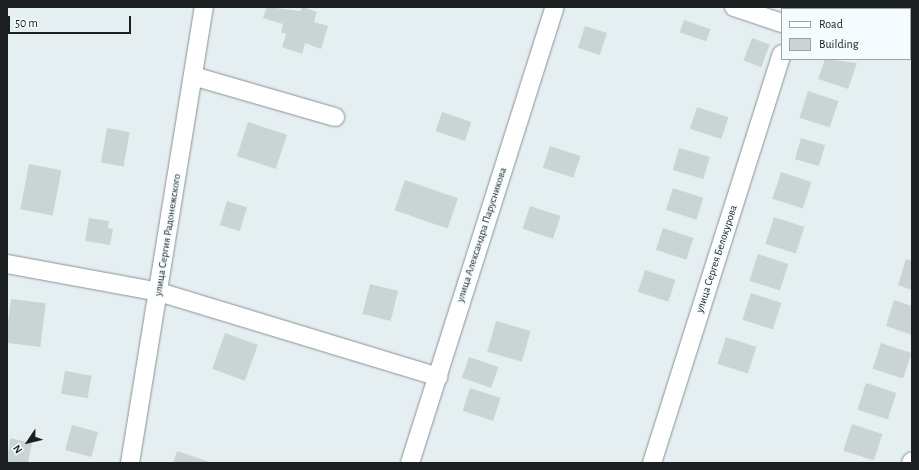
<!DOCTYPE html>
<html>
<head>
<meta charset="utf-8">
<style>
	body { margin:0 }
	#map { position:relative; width:919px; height:470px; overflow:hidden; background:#e5eff2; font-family:"Alegreya Sans",sans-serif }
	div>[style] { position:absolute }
	.building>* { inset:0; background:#cad5d3; transform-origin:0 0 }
	.roads { filter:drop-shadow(0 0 1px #899295) drop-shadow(0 0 1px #899295) }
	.minor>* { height:18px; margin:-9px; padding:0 9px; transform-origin:9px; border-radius:9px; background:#fff }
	span { translate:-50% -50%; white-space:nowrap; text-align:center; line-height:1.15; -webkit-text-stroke:4px #f4fcff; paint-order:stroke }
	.street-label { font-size:11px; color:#1b1f20 }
	.frame { position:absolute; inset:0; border:8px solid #1b1f20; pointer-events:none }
	.legend { position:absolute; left:781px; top:8px; width:130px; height:52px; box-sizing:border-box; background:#f4fcff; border:1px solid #9da4a6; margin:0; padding:5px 7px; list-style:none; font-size:12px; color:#1b1f20 }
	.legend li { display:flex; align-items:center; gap:8px; height:20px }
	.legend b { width:20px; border:1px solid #9da4a6 }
	.north { position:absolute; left:8px; top:422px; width:40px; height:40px; -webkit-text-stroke:3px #f4fcff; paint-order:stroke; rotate:235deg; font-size:11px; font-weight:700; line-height:16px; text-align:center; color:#1b1f20 }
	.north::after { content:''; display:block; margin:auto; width:14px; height:18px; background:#1b1f20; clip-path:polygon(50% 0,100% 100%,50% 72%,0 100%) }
	.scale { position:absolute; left:8px; top:16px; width:123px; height:18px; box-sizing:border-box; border:2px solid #1b1f20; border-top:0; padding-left:5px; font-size:12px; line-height:14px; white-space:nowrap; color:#1b1f20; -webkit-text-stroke:3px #f4fcff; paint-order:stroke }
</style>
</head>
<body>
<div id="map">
	<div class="building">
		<div style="clip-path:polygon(267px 7px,300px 11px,303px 7px,317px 12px,314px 22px,328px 26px,321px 49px,305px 43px,302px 54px,282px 47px,286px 34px,281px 32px,283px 24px,263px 18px)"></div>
		<div style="left:684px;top:20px;width:28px;height:13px;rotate:19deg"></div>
		<div style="left:585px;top:26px;width:23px;height:23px;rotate:18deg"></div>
		<div style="left:752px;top:38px;width:19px;height:24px;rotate:21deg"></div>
		<div style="clip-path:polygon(825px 59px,857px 63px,848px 89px,818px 79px)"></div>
		<div style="left:808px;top:91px;width:32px;height:28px;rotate:18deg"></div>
		<div style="left:697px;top:107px;width:33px;height:23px;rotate:18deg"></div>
		<div style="left:442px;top:112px;width:31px;height:20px;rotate:19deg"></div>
		<div style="left:248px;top:122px;width:41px;height:36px;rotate:18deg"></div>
		<div style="left:107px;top:128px;width:23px;height:35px;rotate:10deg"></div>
		<div style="left:801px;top:138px;width:25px;height:22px;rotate:16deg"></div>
		<div style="left:550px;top:146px;width:32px;height:23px;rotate:18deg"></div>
		<div style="left:679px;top:148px;width:32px;height:23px;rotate:16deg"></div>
		<div style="left:29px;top:164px;width:33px;height:46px;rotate:11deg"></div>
		<div style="left:781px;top:172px;width:32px;height:28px;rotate:18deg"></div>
		<div style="left:405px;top:180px;width:56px;height:32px;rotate:19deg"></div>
		<div style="left:673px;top:188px;width:32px;height:23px;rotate:18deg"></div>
		<div style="left:227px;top:201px;width:21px;height:25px;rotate:17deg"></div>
		<div style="left:530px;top:206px;width:32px;height:24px;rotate:18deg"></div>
		<div style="left:774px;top:217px;width:32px;height:28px;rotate:18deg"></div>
		<div style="clip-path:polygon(89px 218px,109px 221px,108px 228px,113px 229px,110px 245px,85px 241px)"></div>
		<div style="left:663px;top:228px;width:32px;height:23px;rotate:18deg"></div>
		<div style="left:758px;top:254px;width:32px;height:28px;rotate:18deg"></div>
		<div style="clip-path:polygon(906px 259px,912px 261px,912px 290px,898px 285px)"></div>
		<div style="left:645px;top:270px;width:32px;height:23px;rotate:18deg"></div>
		<div style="left:370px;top:284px;width:29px;height:31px;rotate:14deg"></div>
		<div style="left:751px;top:293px;width:32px;height:28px;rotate:18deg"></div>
		<div style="left:11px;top:299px;width:35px;height:44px;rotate:7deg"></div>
		<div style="clip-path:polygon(894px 300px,912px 306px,912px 335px,886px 326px)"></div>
		<div style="left:496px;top:321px;width:36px;height:32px;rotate:16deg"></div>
		<div style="left:225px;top:333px;width:35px;height:38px;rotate:20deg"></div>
		<div style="left:726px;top:337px;width:32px;height:28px;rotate:18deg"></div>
		<div style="left:881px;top:343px;width:32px;height:27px;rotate:18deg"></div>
		<div style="left:469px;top:357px;width:31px;height:22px;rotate:19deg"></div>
		<div style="left:65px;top:371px;width:27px;height:23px;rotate:10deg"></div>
		<div style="left:866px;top:383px;width:32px;height:28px;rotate:18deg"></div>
		<div style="left:470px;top:388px;width:32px;height:24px;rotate:18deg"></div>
		<div style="left:852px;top:424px;width:32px;height:28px;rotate:18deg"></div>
		<div style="left:72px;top:425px;width:27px;height:26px;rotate:15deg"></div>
		<div style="clip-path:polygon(10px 438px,32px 443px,28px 463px,7px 463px)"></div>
		<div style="clip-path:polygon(177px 451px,207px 461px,207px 463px,173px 463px)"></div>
	</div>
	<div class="roads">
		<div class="minor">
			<div style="left:734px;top:7px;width:51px;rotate:18.4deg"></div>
			<div style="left:796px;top:9px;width:2px;rotate:-63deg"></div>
			<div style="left:193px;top:76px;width:148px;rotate:16.1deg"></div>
			<div style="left:7px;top:264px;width:155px;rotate:10.4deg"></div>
			<div style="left:159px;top:292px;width:292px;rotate:16.9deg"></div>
			<div style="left:130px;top:463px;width:462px;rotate:-80.8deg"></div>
			<div style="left:410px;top:463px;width:478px;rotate:-72.4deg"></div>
			<div style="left:652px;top:463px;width:429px;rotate:-72.4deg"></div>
			<div style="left:911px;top:463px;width:2px;rotate:-63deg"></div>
		</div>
	</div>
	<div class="street-label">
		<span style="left:168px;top:235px;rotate:-81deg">улица Сергия Радонежского</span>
		<span style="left:482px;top:235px;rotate:-72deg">улица Александра Парусникова</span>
		<span style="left:717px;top:259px;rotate:-72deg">улица Сергея Белокурова</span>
	</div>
	<div class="frame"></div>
	<ul class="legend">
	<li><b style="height:5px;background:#fff"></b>Road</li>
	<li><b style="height:11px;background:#cad5d3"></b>Building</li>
	</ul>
	<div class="north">N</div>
	<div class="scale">50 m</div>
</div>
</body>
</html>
